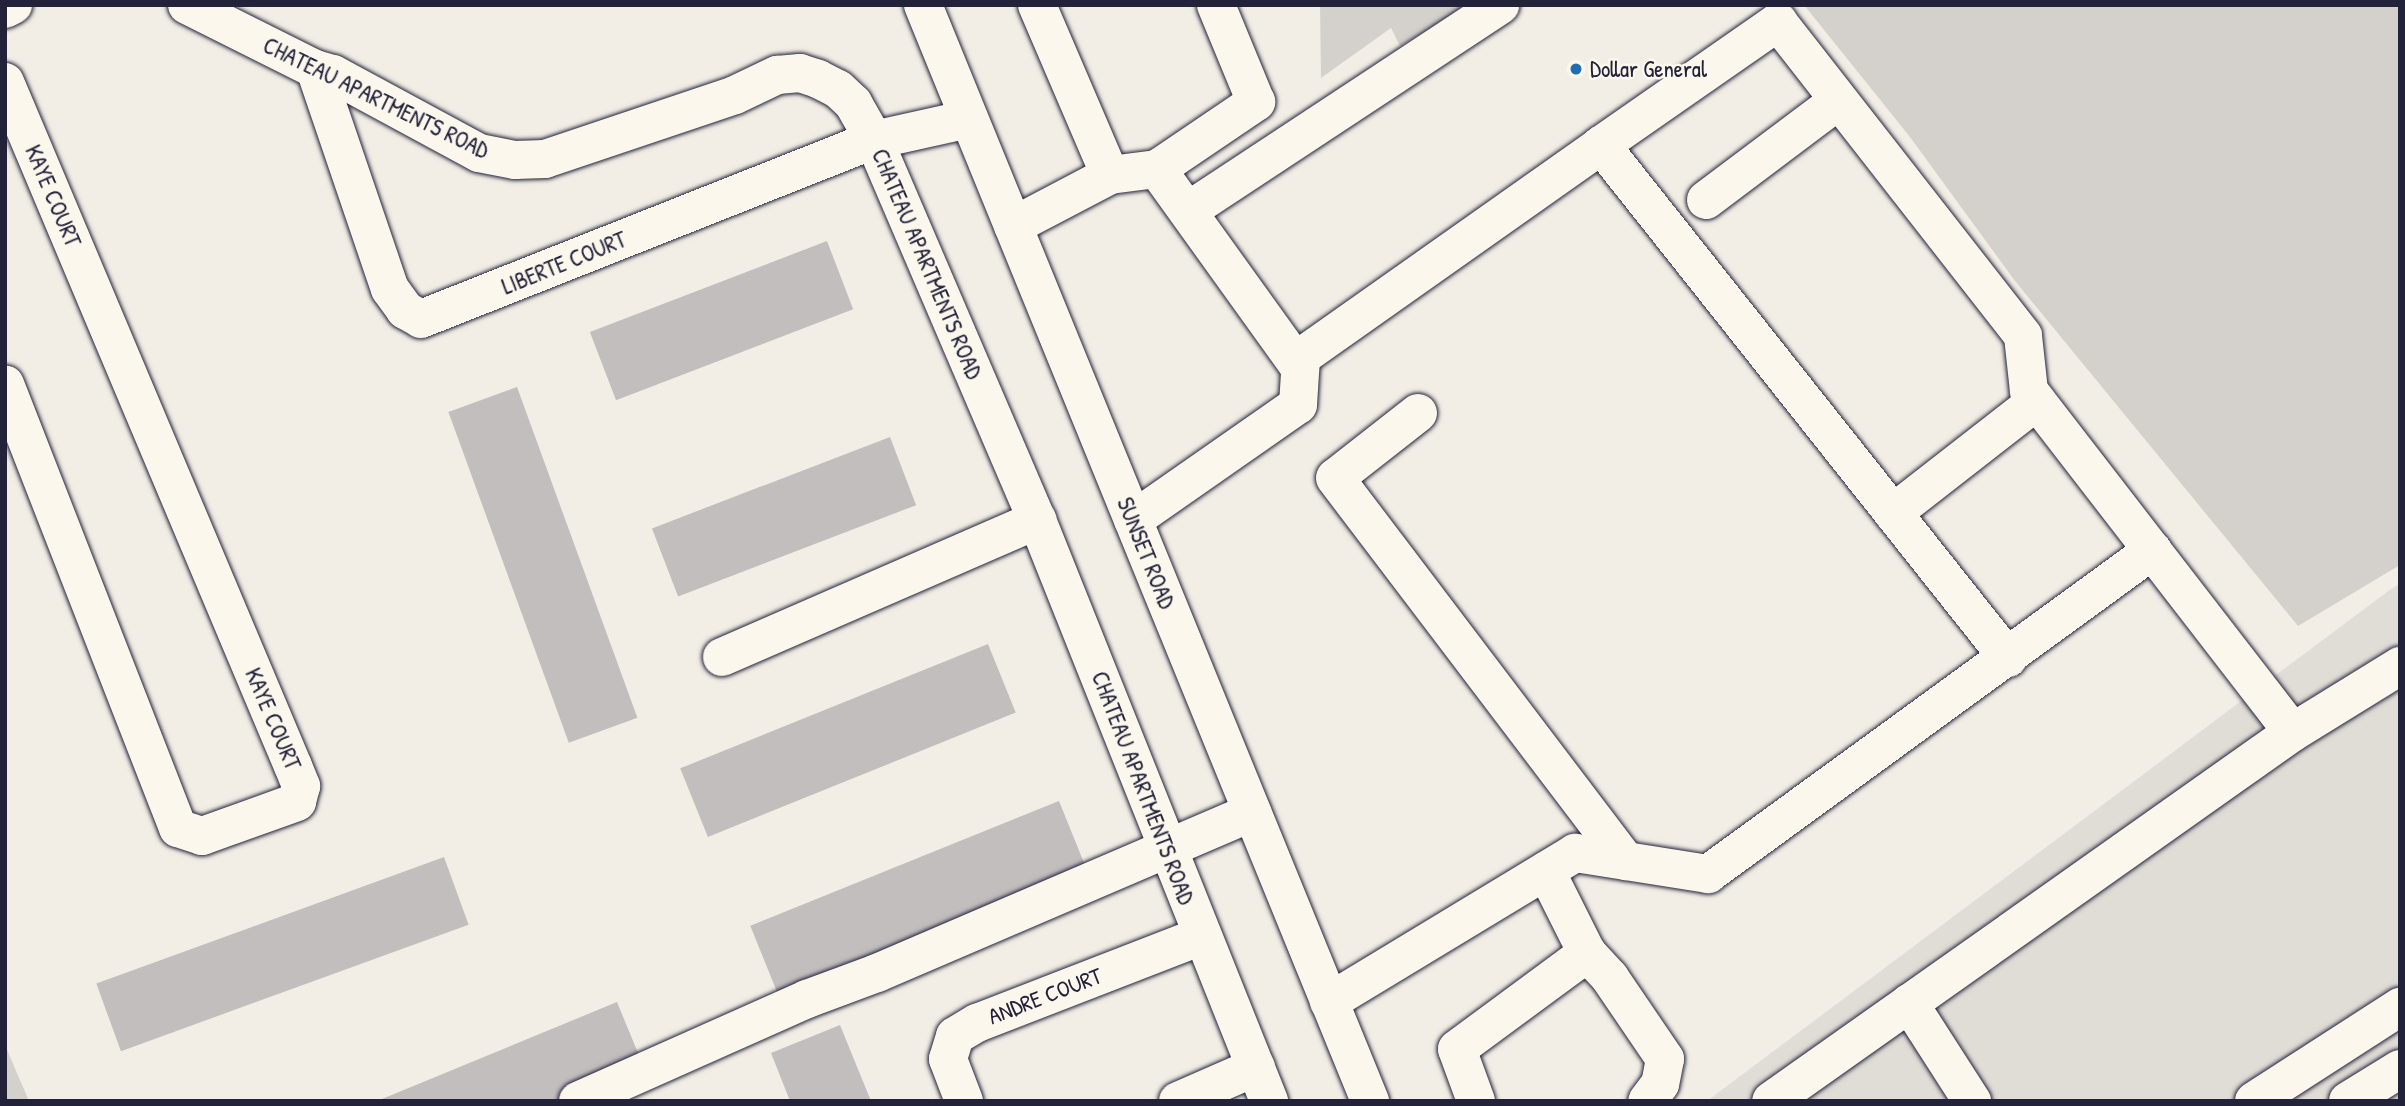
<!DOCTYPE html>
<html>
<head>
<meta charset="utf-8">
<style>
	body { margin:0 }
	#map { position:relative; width:2405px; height:1106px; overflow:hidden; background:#f2eee5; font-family:"Patrick Hand",sans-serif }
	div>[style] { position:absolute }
	.built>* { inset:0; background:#e0dcd6 }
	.green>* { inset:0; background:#d4d1cc }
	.building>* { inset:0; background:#c2bebe; transform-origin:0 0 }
	.roads { filter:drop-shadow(0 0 2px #22223b) drop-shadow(0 0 2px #22223b) }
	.minor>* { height:38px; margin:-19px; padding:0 19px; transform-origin:19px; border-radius:19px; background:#fbf7ec }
	.dots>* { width:19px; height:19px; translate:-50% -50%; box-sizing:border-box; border:4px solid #fbf7ec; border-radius:50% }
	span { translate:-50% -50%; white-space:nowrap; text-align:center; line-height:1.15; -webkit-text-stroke:5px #fbf7ec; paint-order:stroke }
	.poi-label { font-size:23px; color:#22223b }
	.left { translate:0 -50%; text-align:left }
	.street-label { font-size:23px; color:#22223b }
	.frame { position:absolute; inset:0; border:7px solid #22223b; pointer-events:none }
</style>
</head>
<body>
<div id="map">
	<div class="built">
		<div style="clip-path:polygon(2400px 584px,2400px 1101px,1707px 1101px,2391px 589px)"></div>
	</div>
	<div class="green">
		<div style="clip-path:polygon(1320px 5px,1469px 5px,1400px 46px,1391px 28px,1321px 78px)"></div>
		<div style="clip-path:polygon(1804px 5px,2400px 5px,2400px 565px,2298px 626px,2015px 281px,1910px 137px)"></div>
		<div style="clip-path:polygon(5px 1045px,29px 1101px,5px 1101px)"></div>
	</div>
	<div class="building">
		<div style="left:827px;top:241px;width:73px;height:254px;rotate:69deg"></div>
		<div style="left:517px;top:387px;width:352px;height:73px;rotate:70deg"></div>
		<div style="left:890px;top:437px;width:73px;height:255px;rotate:69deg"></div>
		<div style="left:988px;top:644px;width:74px;height:332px;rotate:68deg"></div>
		<div style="left:1059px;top:801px;width:75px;height:333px;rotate:68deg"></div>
		<div style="left:444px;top:857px;width:72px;height:370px;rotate:70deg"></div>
		<div style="clip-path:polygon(617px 1002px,645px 1070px,571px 1101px,377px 1101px)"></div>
		<div style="clip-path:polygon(840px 1025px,871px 1101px,790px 1101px,771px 1053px)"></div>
	</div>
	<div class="roads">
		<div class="minor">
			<div style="left:187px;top:5px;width:143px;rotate:26.6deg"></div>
			<div style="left:315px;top:69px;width:19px;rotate:16deg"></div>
			<div style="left:333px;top:74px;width:166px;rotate:28.4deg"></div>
			<div style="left:479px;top:153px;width:37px;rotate:11deg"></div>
			<div style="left:515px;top:160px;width:30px;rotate:-2deg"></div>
			<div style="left:545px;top:159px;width:200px;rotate:-18.6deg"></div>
			<div style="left:735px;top:95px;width:47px;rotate:-25.5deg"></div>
			<div style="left:777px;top:75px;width:23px;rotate:-5deg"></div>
			<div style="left:800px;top:73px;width:19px;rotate:18deg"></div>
			<div style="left:818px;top:79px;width:22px;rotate:27deg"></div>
			<div style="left:838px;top:89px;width:21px;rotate:43deg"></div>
			<div style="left:853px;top:103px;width:43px;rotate:60.4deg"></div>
			<div style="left:874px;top:140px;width:413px;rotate:66.8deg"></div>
			<div style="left:1037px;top:520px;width:626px;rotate:68.23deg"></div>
			<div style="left:923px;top:5px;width:1184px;rotate:67.81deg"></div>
			<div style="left:1037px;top:5px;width:185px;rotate:66.8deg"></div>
			<div style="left:5px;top:9px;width:9px;rotate:-27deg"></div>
			<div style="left:315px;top:69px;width:232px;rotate:71.2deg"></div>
			<div style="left:390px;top:289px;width:26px;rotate:54deg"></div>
			<div style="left:405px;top:310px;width:18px;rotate:29deg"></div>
			<div style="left:421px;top:319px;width:487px;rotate:-21.6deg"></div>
			<div style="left:874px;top:140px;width:97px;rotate:-12.5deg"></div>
			<div style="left:5px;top:82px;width:742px;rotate:67.17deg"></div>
			<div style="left:293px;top:766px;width:22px;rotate:68deg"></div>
			<div style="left:301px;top:786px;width:16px;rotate:104deg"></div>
			<div style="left:297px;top:802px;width:101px;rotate:160.3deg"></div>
			<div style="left:202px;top:836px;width:25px;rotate:-162deg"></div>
			<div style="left:178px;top:828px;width:476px;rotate:-111.3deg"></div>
			<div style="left:1601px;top:145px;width:216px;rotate:-34.8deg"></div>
			<div style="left:1778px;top:22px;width:398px;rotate:52deg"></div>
			<div style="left:2023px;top:336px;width:55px;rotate:83.8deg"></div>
			<div style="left:2029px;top:391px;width:431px;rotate:52.3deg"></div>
			<div style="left:2293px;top:732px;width:639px;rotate:144.74deg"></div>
			<div style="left:1157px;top:169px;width:120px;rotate:-34.1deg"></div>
			<div style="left:1256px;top:102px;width:105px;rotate:-112.4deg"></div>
			<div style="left:1706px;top:200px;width:165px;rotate:-36.9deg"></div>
			<div style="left:1188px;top:211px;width:374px;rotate:-33.4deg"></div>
			<div style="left:1013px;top:226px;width:110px;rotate:-27.7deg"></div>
			<div style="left:1110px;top:175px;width:47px;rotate:-7.3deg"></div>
			<div style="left:1157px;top:169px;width:245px;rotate:54.3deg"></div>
			<div style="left:1418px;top:413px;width:105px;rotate:141.9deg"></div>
			<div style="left:1335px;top:478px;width:481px;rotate:52.8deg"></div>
			<div style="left:1893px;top:513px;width:182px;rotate:-37.9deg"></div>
			<div style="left:1133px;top:520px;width:201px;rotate:-34.9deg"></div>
			<div style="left:1298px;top:405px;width:48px;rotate:-86.4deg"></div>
			<div style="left:1301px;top:357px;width:367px;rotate:-35.2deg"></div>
			<div style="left:1601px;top:145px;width:655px;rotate:51.57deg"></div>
			<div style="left:722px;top:657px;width:344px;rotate:-23.5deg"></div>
			<div style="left:2293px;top:732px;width:126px;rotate:-31.7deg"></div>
			<div style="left:1587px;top:953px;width:34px;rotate:47deg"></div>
			<div style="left:1610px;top:978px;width:98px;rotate:55.8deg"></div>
			<div style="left:1665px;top:1059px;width:25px;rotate:101deg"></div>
			<div style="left:1660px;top:1084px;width:21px;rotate:127deg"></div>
			<div style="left:1329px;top:1002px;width:288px;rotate:-31.2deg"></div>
			<div style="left:1575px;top:853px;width:135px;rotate:9deg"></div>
			<div style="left:1708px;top:874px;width:550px;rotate:-36.06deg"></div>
			<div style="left:1909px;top:1003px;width:117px;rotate:57.3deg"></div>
			<div style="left:578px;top:1101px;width:251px;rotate:-24deg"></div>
			<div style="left:807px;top:999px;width:75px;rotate:-20.4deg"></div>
			<div style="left:877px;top:973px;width:408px;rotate:-23.2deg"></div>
			<div style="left:964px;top:1101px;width:45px;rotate:-110.9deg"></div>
			<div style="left:948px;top:1059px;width:24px;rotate:-73deg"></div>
			<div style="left:955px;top:1036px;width:26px;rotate:-31deg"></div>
			<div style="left:977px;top:1023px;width:240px;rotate:-21.2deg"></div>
			<div style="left:1178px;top:1101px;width:85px;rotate:-23.6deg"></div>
			<div style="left:1476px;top:1101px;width:55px;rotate:-110.1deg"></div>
			<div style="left:1457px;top:1049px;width:162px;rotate:-36.4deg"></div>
			<div style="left:1587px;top:953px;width:92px;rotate:-116.6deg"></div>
			<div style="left:2254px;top:1101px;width:174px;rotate:-32.8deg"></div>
			<div style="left:2348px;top:1101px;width:61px;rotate:-31.6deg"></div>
		</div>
	</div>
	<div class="dots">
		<div style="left:1576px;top:69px;background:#1f6fb2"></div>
	</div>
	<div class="poi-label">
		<span class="left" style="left:1590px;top:69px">Dollar General</span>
	</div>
	<div class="street-label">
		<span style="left:376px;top:98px;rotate:26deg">CHATEAU APARTMENTS ROAD</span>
		<span style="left:53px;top:196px;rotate:67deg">KAYE COURT</span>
		<span style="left:564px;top:263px;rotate:-22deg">LIBERTE COURT</span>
		<span style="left:927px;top:264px;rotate:67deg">CHATEAU APARTMENTS ROAD</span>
		<span style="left:1146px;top:553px;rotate:68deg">SUNSET ROAD</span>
		<span style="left:273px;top:719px;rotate:67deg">KAYE COURT</span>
		<span style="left:1143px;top:788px;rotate:69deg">CHATEAU APARTMENTS ROAD</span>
		<span style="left:1045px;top:996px;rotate:-21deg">ANDRE COURT</span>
	</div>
	<div class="frame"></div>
</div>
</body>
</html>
